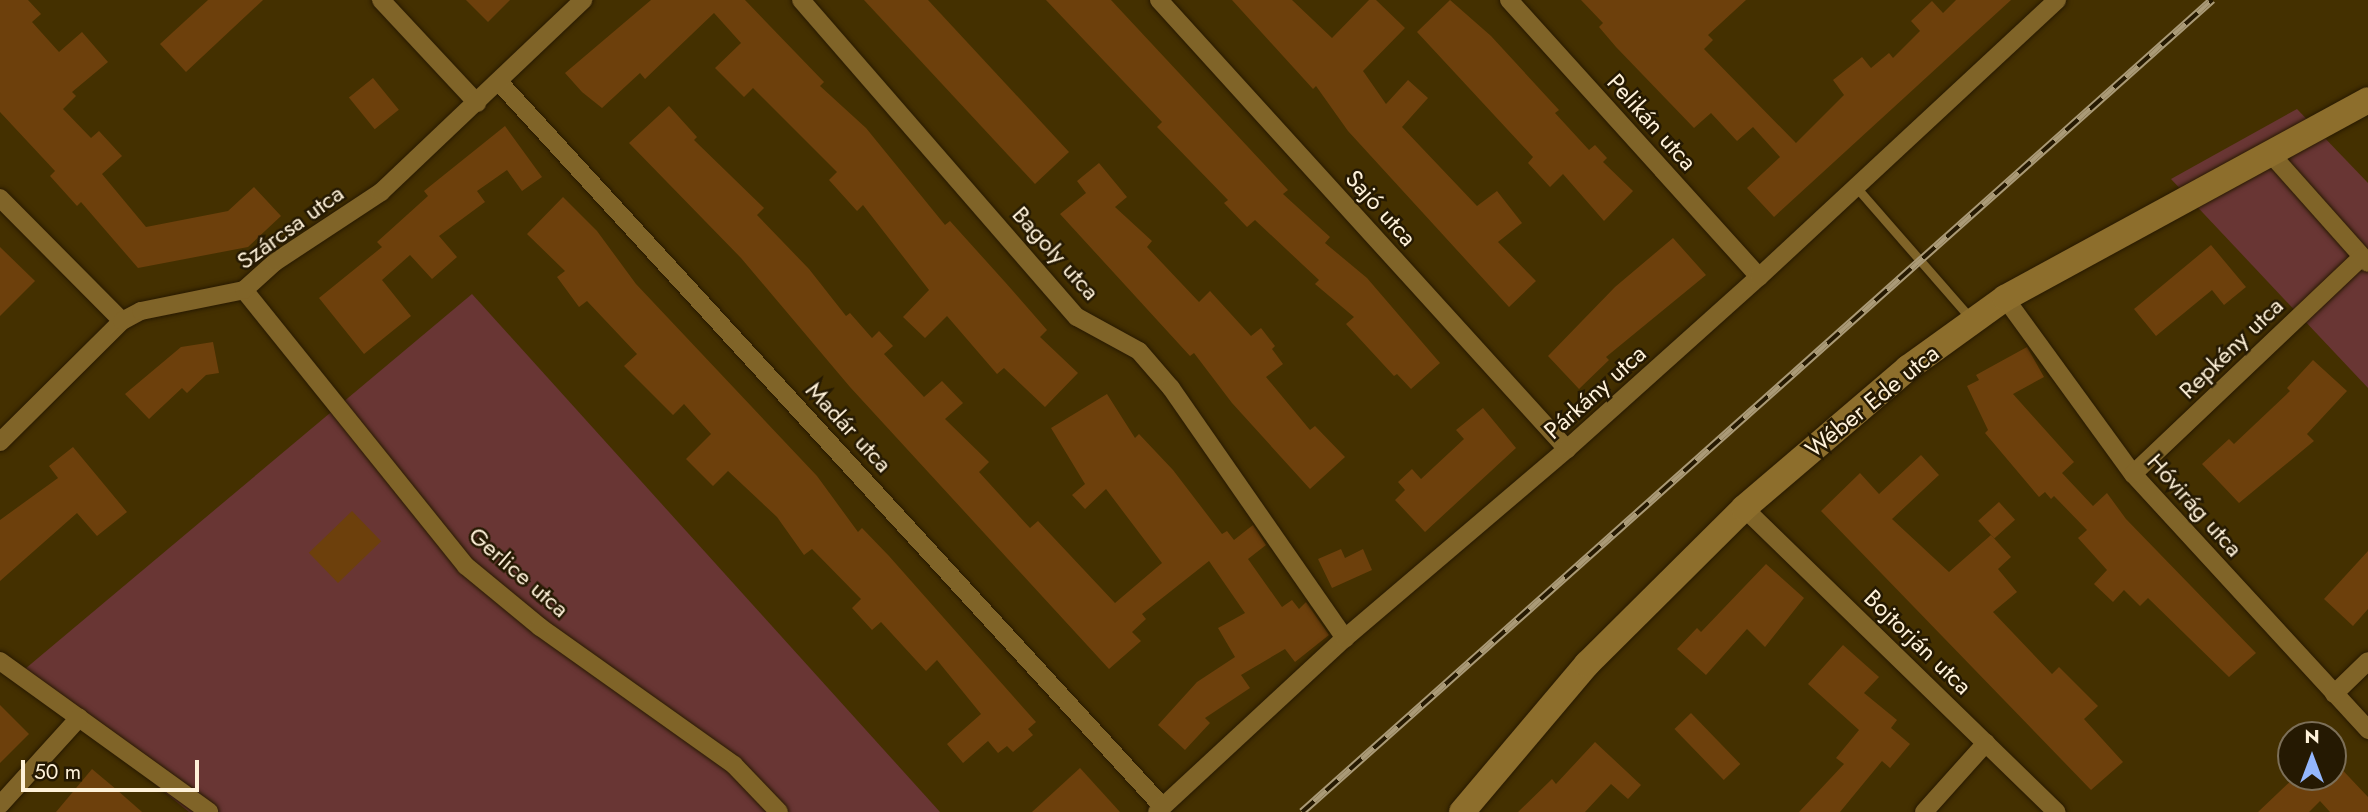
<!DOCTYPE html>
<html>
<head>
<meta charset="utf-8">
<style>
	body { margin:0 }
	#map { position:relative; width:2368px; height:812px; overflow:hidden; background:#443000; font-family:Jost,sans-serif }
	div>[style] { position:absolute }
	.green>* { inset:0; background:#693634 }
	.building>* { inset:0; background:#6d400c; transform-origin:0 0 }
	.roads { filter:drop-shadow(0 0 2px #271900) drop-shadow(0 0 2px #271900) }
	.lane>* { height:9px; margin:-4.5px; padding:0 4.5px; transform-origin:4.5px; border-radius:4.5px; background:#806428 }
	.street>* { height:18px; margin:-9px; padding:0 9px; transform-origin:9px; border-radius:9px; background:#806428 }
	.secondary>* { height:26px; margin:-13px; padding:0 13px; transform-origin:13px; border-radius:13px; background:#8d6e2c }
	.rail>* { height:8px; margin-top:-4px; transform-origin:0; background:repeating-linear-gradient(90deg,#251902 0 16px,#aa9a77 0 32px); box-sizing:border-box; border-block:2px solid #aa9a77 }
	span { translate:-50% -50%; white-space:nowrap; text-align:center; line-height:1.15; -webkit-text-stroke:5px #251902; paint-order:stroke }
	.street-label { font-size:24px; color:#fef1d9 }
	.north { position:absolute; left:2277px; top:721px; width:70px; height:70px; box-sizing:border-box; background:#251902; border:2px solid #7c6f58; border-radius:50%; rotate:0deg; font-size:19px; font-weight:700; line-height:28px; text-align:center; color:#fef1d9 }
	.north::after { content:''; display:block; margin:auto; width:24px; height:32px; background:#94b7fd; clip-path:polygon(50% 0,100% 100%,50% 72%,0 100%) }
	.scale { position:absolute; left:21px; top:760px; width:178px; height:32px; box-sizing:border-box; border:4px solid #fef1d9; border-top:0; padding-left:9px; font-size:21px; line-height:24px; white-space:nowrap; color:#fef1d9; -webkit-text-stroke:5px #251902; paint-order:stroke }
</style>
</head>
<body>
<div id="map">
	<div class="green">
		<div style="clip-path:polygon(2297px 109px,2368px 183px,2368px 388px,2171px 179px)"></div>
		<div style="clip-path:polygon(472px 294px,940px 812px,189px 812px,19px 674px)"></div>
	</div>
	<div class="building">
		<div style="clip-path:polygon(0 0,28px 0,41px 14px,32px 22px,59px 52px,82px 32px,108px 62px,72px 92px,76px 96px,63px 109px,91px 138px,99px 131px,122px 156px,102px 174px,146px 227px,228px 211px,254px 187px,281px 216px,248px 247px,138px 268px,81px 202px,77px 206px,50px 176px,55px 171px,0 112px)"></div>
		<div style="clip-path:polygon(208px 0,263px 0,186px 72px,160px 44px)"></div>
		<div style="clip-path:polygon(466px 0,510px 0,488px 22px)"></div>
		<div style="clip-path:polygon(651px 0,745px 0,824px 82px,820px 86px,866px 128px,945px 225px,950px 221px,1005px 282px,1047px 330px,1040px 337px,1078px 373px,1045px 407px,1004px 368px,997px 374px,947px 316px,925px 338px,903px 317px,929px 290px,863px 205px,857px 211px,829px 180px,837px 172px,753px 88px,744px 97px,715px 68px,741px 43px,714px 13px,645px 79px,640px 73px,602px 108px,582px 92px,565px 73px)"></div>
		<div style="clip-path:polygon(864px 0,928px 0,1069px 152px,1035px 184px)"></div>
		<div style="clip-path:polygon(1046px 0,1111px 0,1288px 190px,1283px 194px,1330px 237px,1325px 243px,1367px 278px,1440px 363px,1411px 389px,1397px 374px,1394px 376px,1346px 324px,1354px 317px,1315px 284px,1319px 280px,1255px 220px,1247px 227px,1224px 203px,1228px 200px,1157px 127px,1162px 122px)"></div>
		<div style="clip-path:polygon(1232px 0,1292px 0,1332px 38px,1369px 0,1376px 0,1405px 28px,1363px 71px,1386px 104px,1408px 80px,1428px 98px,1402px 127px,1477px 206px,1497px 191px,1522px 223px,1498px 242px,1536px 281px,1509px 307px,1348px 131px,1316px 86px,1313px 89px)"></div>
		<div style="clip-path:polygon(1450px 0,1491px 36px,1559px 110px,1555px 113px,1589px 150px,1595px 145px,1607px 158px,1603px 162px,1633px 191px,1604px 221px,1563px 174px,1550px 187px,1528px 163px,1533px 157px,1417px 32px)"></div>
		<div style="clip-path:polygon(1581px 0,1746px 0,1708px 35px,1713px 40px,1704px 49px,1796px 143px,1844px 95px,1833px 80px,1862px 57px,1871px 68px,1889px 53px,1893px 58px,1920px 31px,1911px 21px,1932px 1px,1943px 13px,1956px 0,2011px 0,1774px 217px,1747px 188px,1780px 157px,1753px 127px,1737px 141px,1711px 113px,1694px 128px,1616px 47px,1599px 27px,1603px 23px)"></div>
		<div style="left:373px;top:78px;width:41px;height:31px;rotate:51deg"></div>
		<div style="clip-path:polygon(669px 106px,697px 137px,694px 140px,764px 208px,757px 215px,809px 269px,846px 316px,850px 313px,872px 338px,879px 331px,893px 346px,884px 354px,924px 397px,942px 381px,963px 403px,945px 419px,989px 462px,979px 472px,1030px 528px,1038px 521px,1115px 603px,1162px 563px,1106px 489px,1085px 509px,1072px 495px,1085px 484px,1051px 428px,1107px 394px,1135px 438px,1139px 434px,1173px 470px,1222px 534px,1227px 531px,1234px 540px,1253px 525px,1266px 545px,1248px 559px,1282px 607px,1292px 600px,1299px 609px,1306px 602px,1329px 635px,1295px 662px,1285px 649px,1241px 675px,1250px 688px,1205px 718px,1210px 723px,1185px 750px,1158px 725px,1197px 682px,1235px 657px,1218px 628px,1245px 613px,1209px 561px,1142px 614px,1146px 619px,1132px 632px,1141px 641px,1109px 669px,850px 387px,741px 258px,629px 143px)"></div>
		<div style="clip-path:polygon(505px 126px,542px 177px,522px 191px,507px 170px,477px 191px,485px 202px,439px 236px,457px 257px,432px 279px,410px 255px,382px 280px,411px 316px,364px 354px,319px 298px,382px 247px,377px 242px,428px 196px,424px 191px)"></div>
		<div style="clip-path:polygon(1099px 163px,1127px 197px,1115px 207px,1152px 241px,1147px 247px,1199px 302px,1210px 291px,1251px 336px,1261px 328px,1275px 346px,1272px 349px,1283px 364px,1266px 377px,1310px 430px,1315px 426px,1345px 457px,1310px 489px,1232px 403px,1194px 353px,1190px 356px,1060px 214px,1086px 193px,1077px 181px)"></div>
		<div style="clip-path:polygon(563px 197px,597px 231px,636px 284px,817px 476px,858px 532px,862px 528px,889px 556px,1036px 722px,1028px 729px,1033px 735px,1013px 752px,1007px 746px,998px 753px,988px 741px,963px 763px,947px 744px,981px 714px,937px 660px,926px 671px,881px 622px,872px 630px,852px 608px,861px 599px,812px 549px,804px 555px,777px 517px,728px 471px,713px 486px,686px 459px,711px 434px,684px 404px,673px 415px,624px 366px,637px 354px,587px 301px,579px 307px,557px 277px,565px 271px,527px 234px)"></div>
		<div style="clip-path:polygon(1673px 238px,1706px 275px,1606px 357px,1609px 360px,1579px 389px,1548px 356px,1615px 287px)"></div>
		<div style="clip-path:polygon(2211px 245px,2246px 287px,2224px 305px,2212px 290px,2156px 336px,2134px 309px)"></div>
		<div style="clip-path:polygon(0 247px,35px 281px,0 316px)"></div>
		<div style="clip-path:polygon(213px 342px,219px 373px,206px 375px,187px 393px,182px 388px,149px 419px,125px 394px,181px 347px)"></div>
		<div style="clip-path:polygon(2027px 347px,2044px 377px,2013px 394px,2074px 462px,2062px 473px,2093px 506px,2107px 493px,2126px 519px,2256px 653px,2229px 677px,2148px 598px,2140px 606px,2124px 590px,2113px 602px,2094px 584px,2107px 570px,2078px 538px,2087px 530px,2054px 496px,2051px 499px,2045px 492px,2039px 497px,1985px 433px,1988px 430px,1967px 386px,1979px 380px,1976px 375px)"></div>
		<div style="clip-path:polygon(2313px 360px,2347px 391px,2307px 434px,2314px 441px,2239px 503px,2202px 464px,2229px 439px,2234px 444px,2290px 391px,2287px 388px)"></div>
		<div style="clip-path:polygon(1483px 408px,1516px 448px,1425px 532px,1395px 500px,1405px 490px,1398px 482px,1412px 469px,1421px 479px,1464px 439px,1456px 430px)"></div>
		<div style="clip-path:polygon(73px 447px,127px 512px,97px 536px,77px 513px,0 581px,0 520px,58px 478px,49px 466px)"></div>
		<div style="clip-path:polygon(1921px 455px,1939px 475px,1892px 519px,1949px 572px,1991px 535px,2011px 557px,1998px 569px,2017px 592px,1993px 612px,2052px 674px,2059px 667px,2098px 706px,2084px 719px,2123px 762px,2091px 790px,1821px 511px,1860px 473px,1879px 494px)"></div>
		<div style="left:1999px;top:502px;width:24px;height:28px;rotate:48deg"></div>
		<div style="left:352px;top:511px;width:42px;height:60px;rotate:46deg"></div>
		<div style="clip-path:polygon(1341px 549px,1345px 558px,1363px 549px,1372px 570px,1332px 588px,1318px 559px)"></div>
		<div style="clip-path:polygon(2368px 551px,2368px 609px,2353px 626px,2324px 599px)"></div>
		<div style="clip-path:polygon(1766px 564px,1804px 598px,1765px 647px,1747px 629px,1706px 675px,1677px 649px,1697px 628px,1701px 632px)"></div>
		<div style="clip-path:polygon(1843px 645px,1879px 677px,1864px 693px,1897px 720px,1891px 728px,1910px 744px,1890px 768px,1882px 761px,1840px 812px,1799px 812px,1844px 764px,1836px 758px,1859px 730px,1808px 684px)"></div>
		<div style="clip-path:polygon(0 705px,29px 734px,0 763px)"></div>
		<div style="left:1691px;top:713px;width:71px;height:23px;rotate:46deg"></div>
		<div style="clip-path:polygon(1595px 742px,1641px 785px,1628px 799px,1611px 784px,1585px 812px,1518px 812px,1552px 779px,1556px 784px)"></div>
		<div style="clip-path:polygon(2333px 760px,2368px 797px,2368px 812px,2330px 812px,2320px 801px,2309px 812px,2258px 812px,2295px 777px,2333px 777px)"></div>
		<div style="clip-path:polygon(1080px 768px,1120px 812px,1032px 812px)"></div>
		<div style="clip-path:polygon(92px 769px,117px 790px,142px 812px,56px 812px)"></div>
	</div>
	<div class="roads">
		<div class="lane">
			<div style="left:1856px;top:187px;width:175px;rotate:48.9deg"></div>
		</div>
		<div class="street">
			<div style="left:381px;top:0;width:141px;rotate:47deg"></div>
			<div style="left:801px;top:0;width:420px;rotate:49deg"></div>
			<div style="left:1077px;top:317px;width:71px;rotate:28.7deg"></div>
			<div style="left:1139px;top:351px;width:49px;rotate:49.1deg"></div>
			<div style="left:1171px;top:388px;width:305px;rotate:55.2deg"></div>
			<div style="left:1159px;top:0;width:607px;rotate:47.74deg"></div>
			<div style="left:1509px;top:0;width:373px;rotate:47.9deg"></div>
			<div style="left:499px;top:82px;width:982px;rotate:47.52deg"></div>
			<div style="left:2270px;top:153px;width:147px;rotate:48.3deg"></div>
			<div style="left:0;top:198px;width:173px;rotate:45.2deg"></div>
			<div style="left:244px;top:290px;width:354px;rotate:51.2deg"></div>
			<div style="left:466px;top:566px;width:96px;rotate:39.5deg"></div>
			<div style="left:540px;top:627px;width:238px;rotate:35.4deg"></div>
			<div style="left:734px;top:765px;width:65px;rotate:46.2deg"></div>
			<div style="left:2005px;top:298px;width:218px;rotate:54deg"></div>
			<div style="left:2133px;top:474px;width:348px;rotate:47.4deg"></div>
			<div style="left:0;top:442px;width:172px;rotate:-44.8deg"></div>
			<div style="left:122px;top:321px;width:21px;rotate:-28deg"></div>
			<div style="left:141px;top:311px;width:105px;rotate:-11.5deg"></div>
			<div style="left:244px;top:290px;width:42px;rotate:-42.1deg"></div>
			<div style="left:275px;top:262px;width:127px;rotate:-33.4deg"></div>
			<div style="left:381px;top:192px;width:279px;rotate:-43.5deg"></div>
			<div style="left:2133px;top:474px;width:315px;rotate:-43.5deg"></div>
			<div style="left:1744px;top:508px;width:436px;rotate:44.2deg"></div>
			<div style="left:0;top:661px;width:258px;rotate:35.8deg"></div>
			<div style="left:2334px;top:694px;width:47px;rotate:-44.1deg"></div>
			<div style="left:0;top:805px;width:118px;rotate:-47.8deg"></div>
			<div style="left:1157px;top:812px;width:256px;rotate:-42.8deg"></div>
			<div style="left:1345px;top:638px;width:292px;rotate:-40.4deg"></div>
			<div style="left:1567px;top:449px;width:258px;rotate:-41.9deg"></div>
			<div style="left:1759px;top:277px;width:407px;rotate:-42.9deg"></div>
			<div style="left:1924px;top:812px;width:93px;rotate:-48.1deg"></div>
		</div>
		<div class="secondary">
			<div style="left:1462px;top:812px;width:194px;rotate:-49.8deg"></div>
			<div style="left:1587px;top:664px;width:221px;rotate:-44.8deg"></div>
			<div style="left:1744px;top:508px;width:216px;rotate:-40.5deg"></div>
			<div style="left:1908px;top:368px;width:120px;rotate:-35.8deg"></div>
			<div style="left:2005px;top:298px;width:413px;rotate:-28.6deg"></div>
		</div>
	</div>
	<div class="rail">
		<div style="left:1302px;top:812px;width:1220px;rotate:-41.74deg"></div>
	</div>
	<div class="street-label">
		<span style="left:1652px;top:122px;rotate:48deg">Pelikán utca</span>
		<span style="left:1381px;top:208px;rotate:48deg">Sajó utca</span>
		<span style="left:290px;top:227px;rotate:-36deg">Szárcsa utca</span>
		<span style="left:1056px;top:253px;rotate:48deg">Bagoly utca</span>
		<span style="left:2231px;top:348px;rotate:-44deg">Repkény utca</span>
		<span style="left:1595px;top:392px;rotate:-42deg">Párkány utca</span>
		<span style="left:1872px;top:401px;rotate:-39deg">Wéber Ede utca</span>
		<span style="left:849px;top:427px;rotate:47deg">Madár utca</span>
		<span style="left:2195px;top:505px;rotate:48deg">Hóvirág utca</span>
		<span style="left:519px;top:572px;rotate:41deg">Gerlice utca</span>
		<span style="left:1918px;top:642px;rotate:44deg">Bojtorján utca</span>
	</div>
	<div class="north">N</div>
	<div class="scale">50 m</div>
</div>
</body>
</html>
